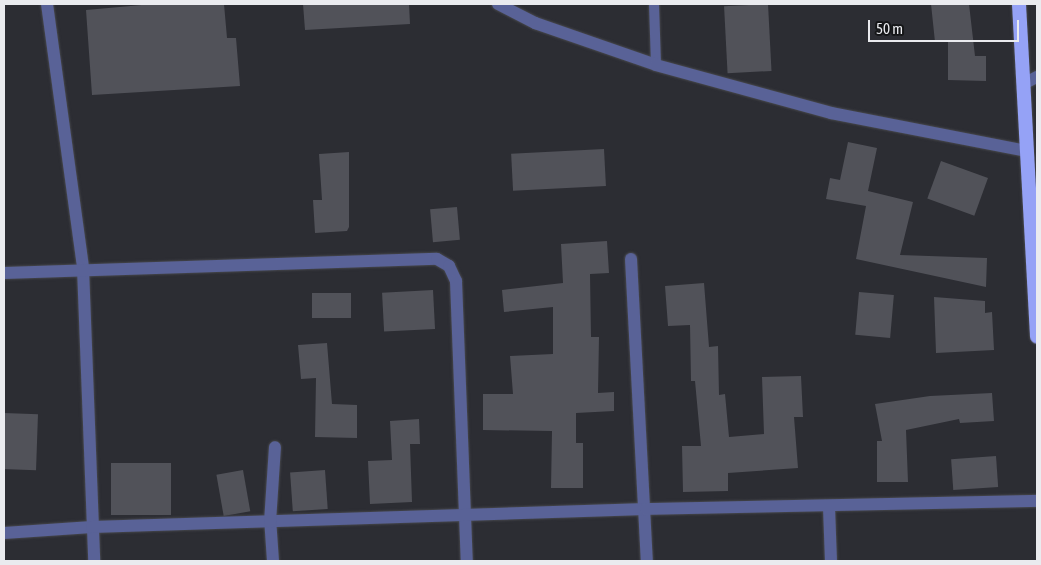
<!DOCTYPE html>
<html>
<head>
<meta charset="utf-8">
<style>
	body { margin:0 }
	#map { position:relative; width:1041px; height:565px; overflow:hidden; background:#2c2d33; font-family:"Asap Condensed",sans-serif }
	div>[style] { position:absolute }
	.building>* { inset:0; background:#515259; transform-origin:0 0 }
	.roads { filter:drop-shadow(0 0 1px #47484d) drop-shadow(0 0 1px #47484d) }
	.service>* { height:10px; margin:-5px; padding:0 5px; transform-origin:5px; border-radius:5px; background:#596297 }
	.minor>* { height:12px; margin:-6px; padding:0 6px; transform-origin:6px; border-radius:6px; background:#596297 }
	.trunk>* { height:14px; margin:-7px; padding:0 7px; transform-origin:7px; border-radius:7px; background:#95a2f6 }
	span { translate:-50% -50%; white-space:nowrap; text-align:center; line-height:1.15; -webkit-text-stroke:4.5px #151618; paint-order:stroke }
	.frame { position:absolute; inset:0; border:5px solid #eaebef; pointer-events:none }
	.scale { position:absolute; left:868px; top:20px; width:151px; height:22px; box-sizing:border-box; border:2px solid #eaebef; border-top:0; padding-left:6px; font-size:15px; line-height:18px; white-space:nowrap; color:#eaebef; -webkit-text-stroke:4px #151618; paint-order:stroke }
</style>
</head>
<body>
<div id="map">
	<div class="building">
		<div style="clip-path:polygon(153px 4px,224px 4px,227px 38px,236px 38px,240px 86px,92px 95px,86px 10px)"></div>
		<div style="clip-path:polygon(303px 4px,409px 4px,410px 24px,305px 30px)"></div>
		<div style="left:768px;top:4px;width:67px;height:44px;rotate:87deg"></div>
		<div style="clip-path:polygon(931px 4px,969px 4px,975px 56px,986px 56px,986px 81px,948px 80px,948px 41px,935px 42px)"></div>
		<div style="clip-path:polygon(848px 142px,877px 148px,868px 191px,913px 202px,900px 255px,987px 258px,986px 287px,856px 259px,866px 206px,826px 199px,830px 178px,840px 180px)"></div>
		<div style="left:604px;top:149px;width:37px;height:93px;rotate:87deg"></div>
		<div style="clip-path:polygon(349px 152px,349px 227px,347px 231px,315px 233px,313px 200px,322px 200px,319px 154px)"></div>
		<div style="left:941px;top:161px;width:50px;height:40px;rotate:20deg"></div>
		<div style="left:457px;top:207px;width:33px;height:27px;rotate:85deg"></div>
		<div style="clip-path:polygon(607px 241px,609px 273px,590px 274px,591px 337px,599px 337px,598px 393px,614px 392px,614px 411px,576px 413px,576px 443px,583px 443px,583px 488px,551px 488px,552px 431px,483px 430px,483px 394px,513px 394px,510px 356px,553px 354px,553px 307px,504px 312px,502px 290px,563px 283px,561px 244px)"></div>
		<div style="clip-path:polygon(704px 283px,709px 347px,718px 346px,719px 395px,725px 394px,729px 437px,764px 434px,762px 377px,801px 376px,803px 417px,794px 417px,798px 468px,728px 473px,728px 491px,683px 492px,682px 446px,701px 446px,695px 381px,691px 381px,690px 325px,668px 326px,665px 286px)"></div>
		<div style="left:433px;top:290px;width:39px;height:51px;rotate:87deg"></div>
		<div style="left:859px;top:292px;width:35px;height:43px;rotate:5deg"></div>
		<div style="left:312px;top:293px;width:39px;height:25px"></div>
		<div style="clip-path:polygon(934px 297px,985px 301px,985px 313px,992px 312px,994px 350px,936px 353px)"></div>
		<div style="clip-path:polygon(327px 343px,332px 404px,357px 405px,357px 438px,315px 437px,316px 378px,301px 379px,298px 345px)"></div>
		<div style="clip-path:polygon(992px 393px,994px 421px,960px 423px,959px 419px,906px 430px,908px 482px,877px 482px,877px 441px,882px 441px,875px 404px,930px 396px)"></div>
		<div style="left:4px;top:413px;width:34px;height:56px;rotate:2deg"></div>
		<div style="clip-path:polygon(419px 419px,420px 444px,410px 444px,412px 502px,370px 504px,368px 461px,392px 460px,390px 421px)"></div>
		<div style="left:996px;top:456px;width:31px;height:45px;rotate:86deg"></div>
		<div style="left:111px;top:463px;width:60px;height:52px"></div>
		<div style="left:243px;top:470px;width:42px;height:27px;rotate:80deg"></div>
		<div style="left:325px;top:470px;width:39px;height:35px;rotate:86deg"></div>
	</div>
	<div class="roads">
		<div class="service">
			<div style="left:654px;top:4px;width:61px;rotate:88.1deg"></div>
		</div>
		<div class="minor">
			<div style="left:47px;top:4px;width:266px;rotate:82.2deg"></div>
			<div style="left:83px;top:268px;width:293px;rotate:87.8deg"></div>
			<div style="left:498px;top:4px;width:42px;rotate:27.2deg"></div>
			<div style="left:535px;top:23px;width:128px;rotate:19.1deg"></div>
			<div style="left:656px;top:65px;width:181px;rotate:15.3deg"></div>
			<div style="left:831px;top:113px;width:200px;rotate:11deg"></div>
			<div style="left:1023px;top:84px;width:16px;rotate:-27deg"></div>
			<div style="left:631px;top:259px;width:302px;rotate:87deg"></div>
			<div style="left:4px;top:273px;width:433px;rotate:-1.9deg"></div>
			<div style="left:437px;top:259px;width:14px;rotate:30deg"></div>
			<div style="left:449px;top:266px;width:17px;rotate:65deg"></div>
			<div style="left:456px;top:281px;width:280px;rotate:87.8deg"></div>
			<div style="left:829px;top:507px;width:54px;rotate:87.9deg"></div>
			<div style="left:4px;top:533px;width:88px;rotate:-3.9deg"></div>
			<div style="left:92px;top:527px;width:554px;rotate:-1.86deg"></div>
			<div style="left:646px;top:509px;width:391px;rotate:-1.2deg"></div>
			<div style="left:273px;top:561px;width:39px;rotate:-94deg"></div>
			<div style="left:270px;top:522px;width:75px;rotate:-86.2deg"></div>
		</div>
		<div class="trunk">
			<div style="left:1019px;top:4px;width:333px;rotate:86.9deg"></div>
		</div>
	</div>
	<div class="frame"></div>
	<div class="scale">50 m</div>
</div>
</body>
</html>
